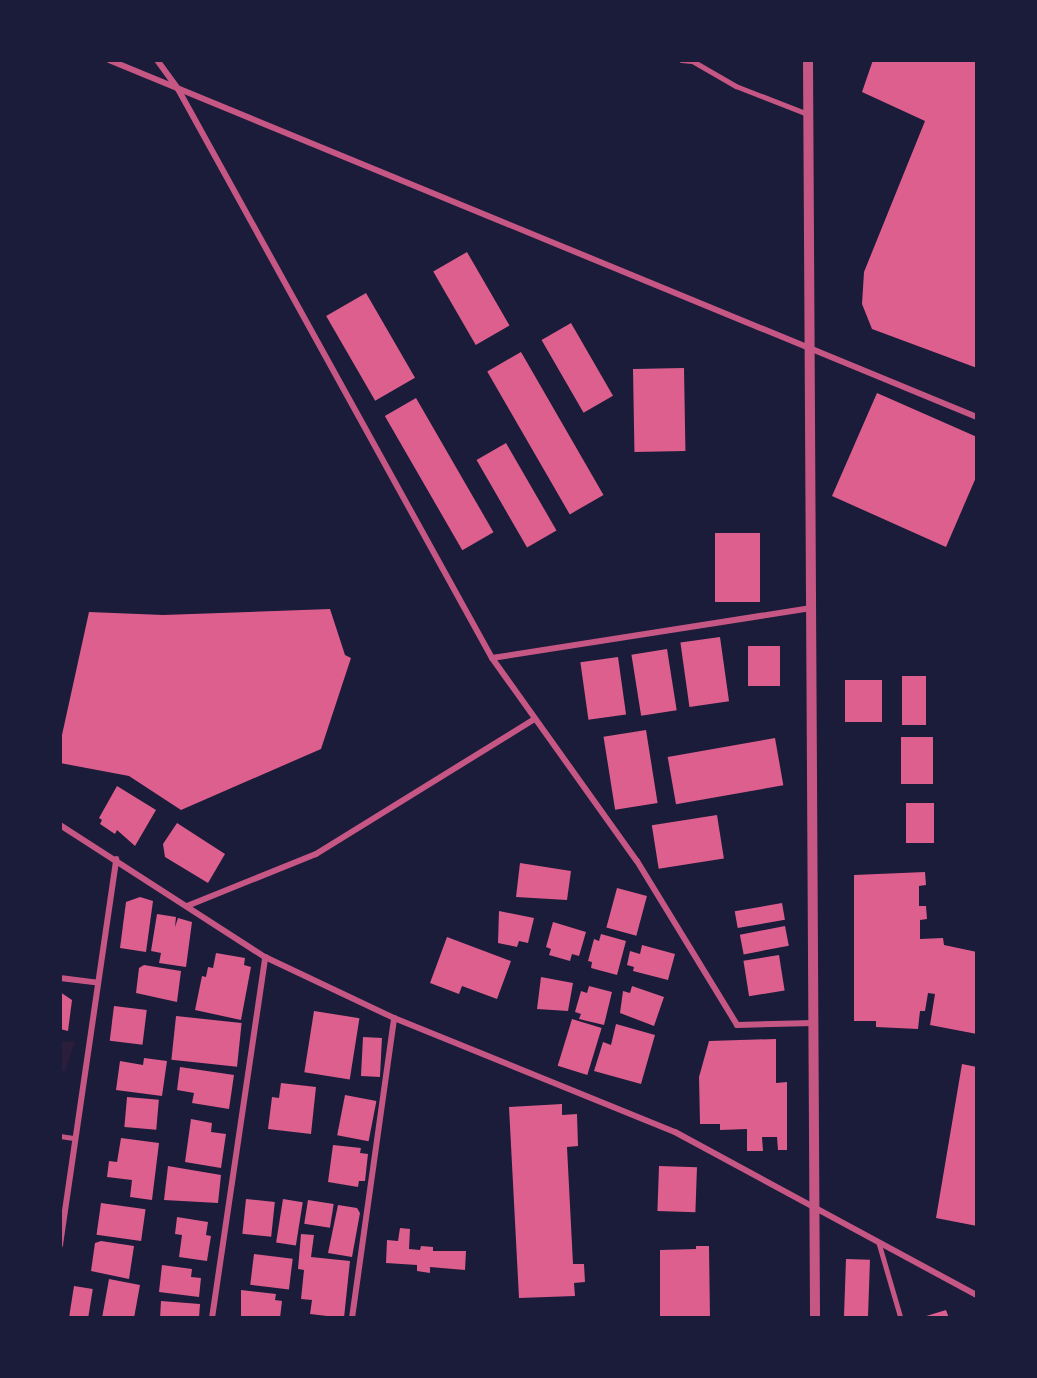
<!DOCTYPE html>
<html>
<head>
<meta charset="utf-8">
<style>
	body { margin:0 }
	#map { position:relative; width:1037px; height:1378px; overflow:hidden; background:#1b1b3a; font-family:Ubuntu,sans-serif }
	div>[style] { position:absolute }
	.green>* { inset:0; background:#2a1e3b }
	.building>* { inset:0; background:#dd5f8e; transform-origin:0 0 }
	.service>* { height:4.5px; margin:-2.25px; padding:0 2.25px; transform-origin:2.25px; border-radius:2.25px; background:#c65784 }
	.minor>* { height:6px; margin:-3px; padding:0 3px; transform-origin:3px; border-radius:3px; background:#c65784 }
	.tertiary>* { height:10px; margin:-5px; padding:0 5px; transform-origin:5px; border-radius:5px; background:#c65784 }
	span { translate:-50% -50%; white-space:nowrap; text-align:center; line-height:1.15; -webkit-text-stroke:5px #1b1b3a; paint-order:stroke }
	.frame { position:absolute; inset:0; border:62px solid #1b1b3a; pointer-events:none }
</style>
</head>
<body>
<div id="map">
	<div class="green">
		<div style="clip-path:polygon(60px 1041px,75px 1042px,65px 1071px,60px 1071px)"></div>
	</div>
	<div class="building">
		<div style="clip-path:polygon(873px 60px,977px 60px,977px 368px,872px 329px,862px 304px,864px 272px,925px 121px,862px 92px)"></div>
		<div style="left:467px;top:252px;width:85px;height:39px;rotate:60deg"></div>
		<div style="left:366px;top:293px;width:98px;height:46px;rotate:60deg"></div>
		<div style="left:571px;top:323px;width:84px;height:34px;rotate:60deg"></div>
		<div style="left:521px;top:352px;width:165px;height:39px;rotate:60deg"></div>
		<div style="left:684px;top:368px;width:83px;height:51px;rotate:89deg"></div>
		<div style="clip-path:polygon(877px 393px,977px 437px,977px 475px,946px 547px,832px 496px)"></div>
		<div style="left:416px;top:398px;width:155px;height:36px;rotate:60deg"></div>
		<div style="left:506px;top:443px;width:101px;height:34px;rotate:60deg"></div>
		<div style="left:715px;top:533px;width:45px;height:69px"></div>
		<div style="clip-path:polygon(330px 609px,345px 655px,351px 658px,321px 749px,181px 810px,129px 776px,60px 763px,60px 744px,89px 612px,163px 615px)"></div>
		<div style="left:720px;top:637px;width:65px;height:40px;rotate:82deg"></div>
		<div style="left:748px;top:646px;width:32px;height:40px"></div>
		<div style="left:667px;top:649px;width:62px;height:36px;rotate:81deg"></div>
		<div style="left:618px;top:657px;width:58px;height:38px;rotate:82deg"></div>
		<div style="left:902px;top:676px;width:24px;height:49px"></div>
		<div style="left:845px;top:680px;width:37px;height:42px"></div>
		<div style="left:646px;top:730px;width:74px;height:43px;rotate:81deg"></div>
		<div style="left:901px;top:737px;width:32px;height:47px"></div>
		<div style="left:775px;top:738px;width:48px;height:109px;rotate:80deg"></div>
		<div style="clip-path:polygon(117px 786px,156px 810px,135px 846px,117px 830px,115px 834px,100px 824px,102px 820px,99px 818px)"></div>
		<div style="left:906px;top:803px;width:28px;height:40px"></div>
		<div style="left:717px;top:815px;width:44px;height:66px;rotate:81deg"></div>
		<div style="clip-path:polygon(177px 823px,225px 854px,208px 883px,165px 857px,163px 844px)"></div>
		<div style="clip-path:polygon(520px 863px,571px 871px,567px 900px,516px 897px)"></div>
		<div style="clip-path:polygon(925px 872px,926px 885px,919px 886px,919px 906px,926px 906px,927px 919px,920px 920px,920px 939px,943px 938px,944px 945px,977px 952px,977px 1034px,930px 1025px,935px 994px,928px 993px,925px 1011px,920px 1011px,918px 1029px,876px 1027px,876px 1021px,854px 1021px,854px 875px)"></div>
		<div style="left:617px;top:888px;width:31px;height:41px;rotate:15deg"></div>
		<div style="clip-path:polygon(140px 897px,153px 901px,146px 952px,120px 948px,126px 902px)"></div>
		<div style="left:782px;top:903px;width:17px;height:48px;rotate:80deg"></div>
		<div style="clip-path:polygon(499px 911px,534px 918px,528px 943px,519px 941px,517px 947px,498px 943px)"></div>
		<div style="clip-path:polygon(157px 914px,176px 917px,175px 927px,178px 918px,192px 922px,186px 967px,159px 963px,161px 953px,151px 951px)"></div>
		<div style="clip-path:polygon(553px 922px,586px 932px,579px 956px,572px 954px,570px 961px,549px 955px,551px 949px,546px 947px)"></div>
		<div style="left:785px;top:926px;width:20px;height:46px;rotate:79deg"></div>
		<div style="clip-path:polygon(601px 934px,626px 941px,617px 975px,591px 968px,592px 962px,588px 961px,594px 939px,599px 941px)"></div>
		<div style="clip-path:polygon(447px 937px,511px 961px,497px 999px,462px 986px,459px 994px,430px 983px)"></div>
		<div style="clip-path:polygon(642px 945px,675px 954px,668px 980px,633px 971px,634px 967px,627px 965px,630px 951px,640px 954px)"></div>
		<div style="clip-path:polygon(216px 953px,245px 958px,244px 965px,251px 967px,241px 1020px,195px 1010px,202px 976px,206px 977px,208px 967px,213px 968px)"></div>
		<div style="left:779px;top:955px;width:36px;height:36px;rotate:81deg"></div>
		<div style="clip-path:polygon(144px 965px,181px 971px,177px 1002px,136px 993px,139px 968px)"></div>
		<div style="clip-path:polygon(541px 977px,573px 983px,568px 1011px,537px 1009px)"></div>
		<div style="clip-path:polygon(589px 986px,612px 992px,604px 1025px,579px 1019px,581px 1014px,575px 1012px,581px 991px,587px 993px)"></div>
		<div style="clip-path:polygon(632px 986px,664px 997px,654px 1026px,620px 1013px,623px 991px,630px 993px)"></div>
		<div style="clip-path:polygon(60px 992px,72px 1000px,68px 1031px,60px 1029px)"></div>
		<div style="left:114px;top:1006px;width:33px;height:35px;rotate:7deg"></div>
		<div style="left:314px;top:1011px;width:46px;height:62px;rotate:9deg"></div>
		<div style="left:176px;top:1016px;width:66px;height:44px;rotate:6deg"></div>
		<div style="left:572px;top:1019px;width:31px;height:49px;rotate:17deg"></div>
		<div style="clip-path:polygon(616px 1024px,655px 1035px,641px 1084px,594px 1071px,603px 1042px,611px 1045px)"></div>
		<div style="left:363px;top:1037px;width:19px;height:39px;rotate:3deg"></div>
		<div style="clip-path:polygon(776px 1039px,776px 1083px,787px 1082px,787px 1150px,778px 1150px,777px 1137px,762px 1137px,763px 1151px,747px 1151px,747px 1129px,720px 1130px,720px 1124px,700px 1124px,699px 1077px,709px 1041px)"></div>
		<div style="clip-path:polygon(144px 1058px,167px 1061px,162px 1096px,116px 1090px,120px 1061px,143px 1065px)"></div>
		<div style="clip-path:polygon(962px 1064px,977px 1067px,977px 1226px,936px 1218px)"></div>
		<div style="clip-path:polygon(180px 1067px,234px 1075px,229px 1109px,192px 1103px,194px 1093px,177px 1090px)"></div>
		<div style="clip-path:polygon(281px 1083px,316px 1087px,311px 1134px,268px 1129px,272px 1097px,279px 1098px)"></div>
		<div style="left:345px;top:1095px;width:32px;height:41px;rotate:11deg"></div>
		<div style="left:127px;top:1097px;width:32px;height:30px;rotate:5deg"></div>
		<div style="clip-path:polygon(562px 1104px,562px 1115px,577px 1114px,578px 1146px,567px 1147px,573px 1264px,584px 1264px,585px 1282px,574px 1283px,575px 1296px,519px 1298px,509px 1107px)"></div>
		<div style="clip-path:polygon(191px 1119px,212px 1123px,211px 1132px,226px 1134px,221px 1168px,185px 1162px)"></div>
		<div style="clip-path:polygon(121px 1138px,159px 1143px,152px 1200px,130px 1197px,132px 1180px,107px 1177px,109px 1161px,117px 1162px)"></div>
		<div style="clip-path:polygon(333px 1145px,361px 1148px,360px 1153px,368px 1154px,365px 1181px,359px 1181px,358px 1187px,328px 1182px)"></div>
		<div style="clip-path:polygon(168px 1166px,221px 1175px,218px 1203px,164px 1200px)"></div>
		<div style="left:659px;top:1166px;width:38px;height:45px;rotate:2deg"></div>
		<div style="left:246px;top:1199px;width:29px;height:35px;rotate:6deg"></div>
		<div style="left:283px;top:1199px;width:20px;height:44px;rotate:9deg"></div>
		<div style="left:308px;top:1200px;width:26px;height:24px;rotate:9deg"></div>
		<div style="left:101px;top:1203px;width:45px;height:32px;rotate:8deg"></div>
		<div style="clip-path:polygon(338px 1205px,357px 1208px,360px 1213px,352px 1257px,328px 1253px)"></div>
		<div style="clip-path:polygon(177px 1217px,208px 1222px,206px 1235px,211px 1236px,207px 1261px,179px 1257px,182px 1235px,175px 1234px)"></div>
		<div style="clip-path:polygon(400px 1228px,410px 1229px,409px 1249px,420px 1250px,421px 1246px,433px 1247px,433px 1251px,466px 1251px,465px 1270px,430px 1267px,430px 1273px,417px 1271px,417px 1265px,386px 1263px,387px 1240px,398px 1241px)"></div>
		<div style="clip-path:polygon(301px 1234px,314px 1235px,311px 1257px,350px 1261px,344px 1318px,310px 1314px,312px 1300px,301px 1299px,304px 1270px,298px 1269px)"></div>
		<div style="clip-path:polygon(101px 1241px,134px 1246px,129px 1279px,91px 1271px,95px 1243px)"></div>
		<div style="clip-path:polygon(696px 1246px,709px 1246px,710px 1318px,660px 1318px,660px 1250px,696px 1249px)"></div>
		<div style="left:254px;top:1254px;width:39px;height:31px;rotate:7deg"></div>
		<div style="left:846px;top:1259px;width:24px;height:59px;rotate:2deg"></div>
		<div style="clip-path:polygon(162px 1265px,192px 1269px,191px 1277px,201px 1278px,199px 1297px,159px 1292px)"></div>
		<div style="clip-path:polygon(109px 1279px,140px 1285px,134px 1318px,102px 1318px)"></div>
		<div style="left:74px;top:1286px;width:19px;height:30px;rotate:9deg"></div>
		<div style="clip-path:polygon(241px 1290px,276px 1294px,275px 1300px,282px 1301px,280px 1318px,241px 1317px)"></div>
		<div style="clip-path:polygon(161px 1301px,200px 1304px,199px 1318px,160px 1318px)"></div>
		<div style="clip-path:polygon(946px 1310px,949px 1318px,923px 1318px,923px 1317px)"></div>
	</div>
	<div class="service">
		<div style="left:691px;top:60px;width:52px;rotate:30deg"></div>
		<div style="left:736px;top:86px;width:77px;rotate:21.3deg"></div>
		<div style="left:60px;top:1136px;width:15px;rotate:8deg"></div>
		<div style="left:879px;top:1243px;width:78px;rotate:73.7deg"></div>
	</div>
	<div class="minor">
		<div style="left:109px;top:60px;width:939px;rotate:22.36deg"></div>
		<div style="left:157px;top:60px;width:36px;rotate:54deg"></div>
		<div style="left:178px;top:89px;width:650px;rotate:61.11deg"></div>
		<div style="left:492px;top:658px;width:249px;rotate:54.5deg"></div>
		<div style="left:637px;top:861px;width:192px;rotate:58.6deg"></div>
		<div style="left:737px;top:1025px;width:76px;rotate:-1.5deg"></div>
		<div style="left:682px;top:60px;width:10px;rotate:6deg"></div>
		<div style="left:492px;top:658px;width:323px;rotate:-8.9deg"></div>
		<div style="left:60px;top:825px;width:244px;rotate:32.8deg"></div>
		<div style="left:265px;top:957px;width:143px;rotate:25.3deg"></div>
		<div style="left:394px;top:1018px;width:303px;rotate:22.1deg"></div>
		<div style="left:675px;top:1132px;width:343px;rotate:28.4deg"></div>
		<div style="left:187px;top:906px;width:139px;rotate:-22deg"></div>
		<div style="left:316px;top:854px;width:255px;rotate:-31.7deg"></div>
		<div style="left:60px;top:978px;width:38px;rotate:7deg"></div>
		<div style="left:60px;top:1245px;width:390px;rotate:-81.7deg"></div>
		<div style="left:212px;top:1318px;width:365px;rotate:-81.6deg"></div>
		<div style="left:352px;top:1318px;width:303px;rotate:-82deg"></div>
	</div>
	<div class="tertiary">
		<div style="left:808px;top:60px;width:1258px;rotate:89.68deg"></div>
	</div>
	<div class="frame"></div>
</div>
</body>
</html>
